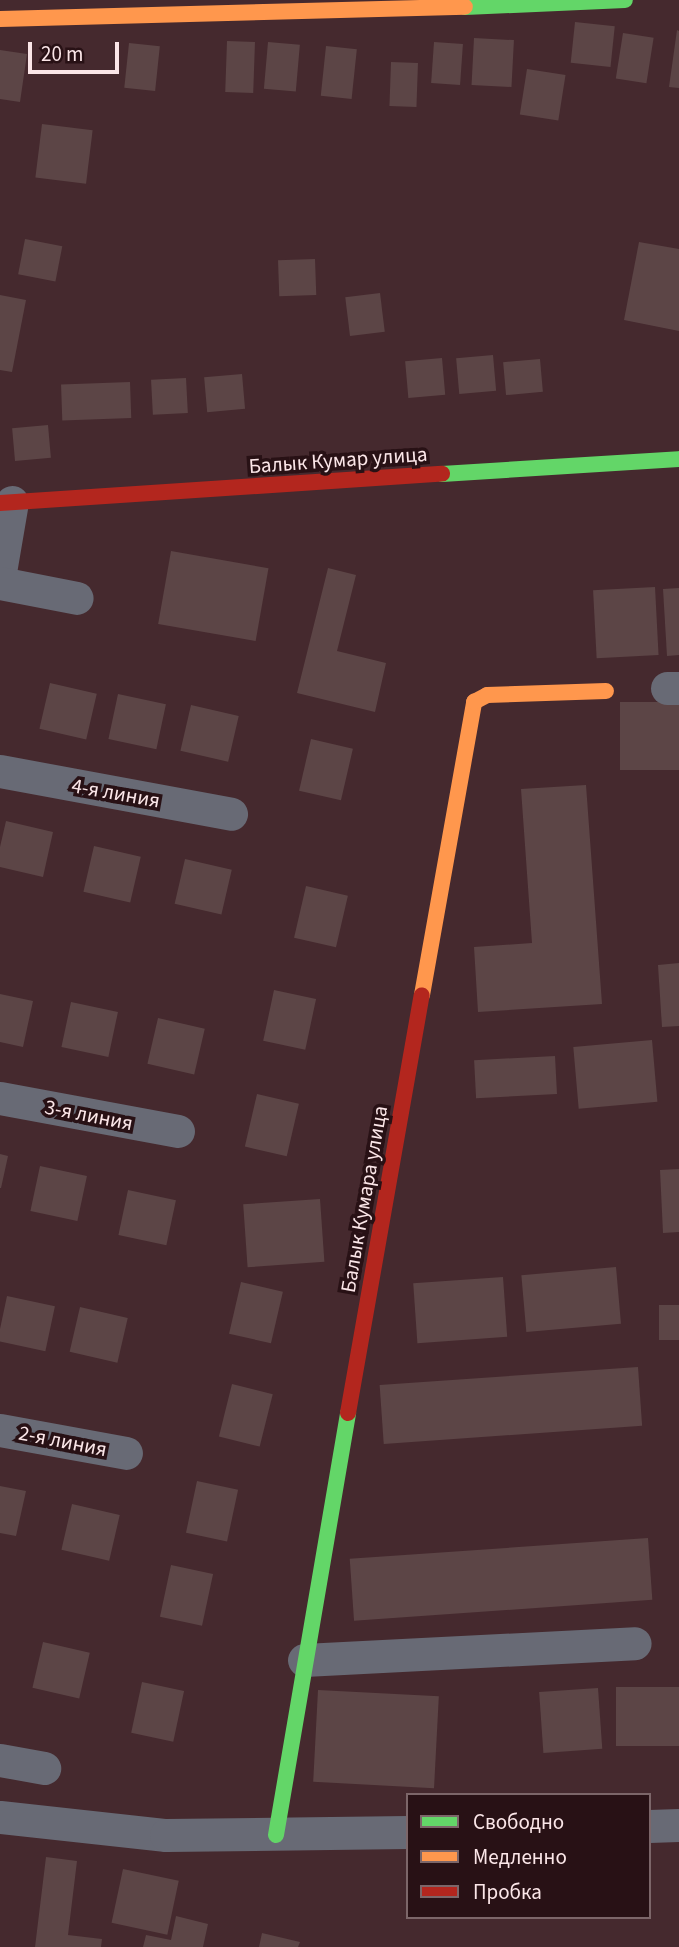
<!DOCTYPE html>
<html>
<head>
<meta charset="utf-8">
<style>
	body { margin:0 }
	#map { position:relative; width:679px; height:1947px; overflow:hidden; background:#45292e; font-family:"Source Sans 3",sans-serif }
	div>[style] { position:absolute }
	.building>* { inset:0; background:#5c4546; transform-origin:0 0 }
	.street>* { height:33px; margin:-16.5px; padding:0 16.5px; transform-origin:16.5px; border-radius:16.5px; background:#686a75 }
	.fast>* { height:16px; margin:-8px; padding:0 8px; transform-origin:8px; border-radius:8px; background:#63d668 }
	.slow>* { height:16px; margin:-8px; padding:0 8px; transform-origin:8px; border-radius:8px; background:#ff974d }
	.jam>* { height:16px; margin:-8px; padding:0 8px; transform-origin:8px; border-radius:8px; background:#b3261e }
	span { translate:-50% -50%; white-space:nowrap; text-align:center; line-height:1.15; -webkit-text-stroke:7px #281115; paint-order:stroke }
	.street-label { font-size:21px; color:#fbe6e8 }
	.legend { position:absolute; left:406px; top:1793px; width:245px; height:126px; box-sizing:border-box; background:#281115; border:2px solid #7c6669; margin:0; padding:9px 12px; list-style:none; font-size:21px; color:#fbe6e8 }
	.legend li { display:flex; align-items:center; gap:14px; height:35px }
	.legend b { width:35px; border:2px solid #7c6669 }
	.scale { position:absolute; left:28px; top:42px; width:91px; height:32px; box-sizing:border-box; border:4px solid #fbe6e8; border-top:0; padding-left:9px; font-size:21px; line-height:24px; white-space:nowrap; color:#fbe6e8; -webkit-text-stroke:5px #281115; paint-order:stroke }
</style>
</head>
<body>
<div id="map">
	<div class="building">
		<div style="left:575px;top:22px;width:40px;height:41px;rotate:6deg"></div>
		<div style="clip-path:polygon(677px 30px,679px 31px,679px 88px,669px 87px)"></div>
		<div style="left:623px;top:33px;width:31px;height:46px;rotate:9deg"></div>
		<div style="left:474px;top:38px;width:40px;height:47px;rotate:3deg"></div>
		<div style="left:227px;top:41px;width:28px;height:51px;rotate:2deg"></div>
		<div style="left:268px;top:42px;width:32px;height:47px;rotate:5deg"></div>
		<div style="left:434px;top:42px;width:29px;height:41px;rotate:4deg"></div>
		<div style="left:129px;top:43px;width:31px;height:45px;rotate:6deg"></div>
		<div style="left:326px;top:46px;width:31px;height:50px;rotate:6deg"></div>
		<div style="clip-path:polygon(0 50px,27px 54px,20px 102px,0 99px)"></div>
		<div style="left:391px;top:62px;width:27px;height:44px;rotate:2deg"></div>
		<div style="left:527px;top:69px;width:39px;height:46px;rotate:9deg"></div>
		<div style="left:42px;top:124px;width:51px;height:54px;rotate:7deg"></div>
		<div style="left:25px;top:239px;width:38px;height:36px;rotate:11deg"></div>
		<div style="clip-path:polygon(639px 242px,679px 249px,679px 331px,624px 320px)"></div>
		<div style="left:315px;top:259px;width:36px;height:37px;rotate:88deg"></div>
		<div style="left:380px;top:293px;width:39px;height:35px;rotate:83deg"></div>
		<div style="clip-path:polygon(0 295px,26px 300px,12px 372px,0 370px)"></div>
		<div style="left:493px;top:355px;width:36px;height:37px;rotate:85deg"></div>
		<div style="left:442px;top:358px;width:37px;height:37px;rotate:85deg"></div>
		<div style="left:540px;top:359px;width:33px;height:37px;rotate:85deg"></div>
		<div style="left:242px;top:374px;width:35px;height:38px;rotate:85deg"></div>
		<div style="left:186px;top:378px;width:35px;height:35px;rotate:87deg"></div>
		<div style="left:130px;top:382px;width:36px;height:69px;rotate:88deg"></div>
		<div style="left:48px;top:425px;width:33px;height:36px;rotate:85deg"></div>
		<div style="left:171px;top:551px;width:99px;height:74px;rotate:10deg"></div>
		<div style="clip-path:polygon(328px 568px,356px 575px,337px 651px,386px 663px,375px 712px,297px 693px)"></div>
		<div style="left:655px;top:587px;width:68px;height:62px;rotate:87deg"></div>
		<div style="clip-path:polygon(679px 588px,679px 655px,667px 656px,663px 589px)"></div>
		<div style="left:50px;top:683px;width:48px;height:47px;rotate:13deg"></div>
		<div style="left:118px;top:694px;width:49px;height:46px;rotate:12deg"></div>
		<div style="left:679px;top:702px;width:68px;height:59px;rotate:90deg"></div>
		<div style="left:191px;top:705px;width:49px;height:47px;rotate:13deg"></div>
		<div style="left:311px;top:739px;width:43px;height:53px;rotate:13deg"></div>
		<div style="clip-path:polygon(586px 785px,602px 1004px,478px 1012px,474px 947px,532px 943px,521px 789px)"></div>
		<div style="clip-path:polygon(6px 821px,53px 832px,43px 877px,0 867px,0 847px)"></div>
		<div style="left:94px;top:846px;width:48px;height:47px;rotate:13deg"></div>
		<div style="left:185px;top:859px;width:48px;height:46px;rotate:13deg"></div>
		<div style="left:306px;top:886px;width:43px;height:53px;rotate:13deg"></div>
		<div style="clip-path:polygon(679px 963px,679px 1026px,662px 1027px,658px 965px)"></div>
		<div style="left:274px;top:990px;width:43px;height:52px;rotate:12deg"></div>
		<div style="clip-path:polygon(0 994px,33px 1001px,23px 1047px,0 1042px)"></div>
		<div style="left:71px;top:1002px;width:48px;height:46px;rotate:12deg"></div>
		<div style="left:158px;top:1018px;width:48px;height:47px;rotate:13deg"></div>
		<div style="left:652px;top:1040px;width:62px;height:79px;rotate:85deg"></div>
		<div style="left:555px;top:1056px;width:38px;height:81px;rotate:87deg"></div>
		<div style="left:257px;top:1094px;width:43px;height:54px;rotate:13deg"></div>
		<div style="clip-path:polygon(0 1154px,8px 1156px,1px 1188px,0 1188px)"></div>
		<div style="left:40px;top:1166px;width:48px;height:46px;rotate:12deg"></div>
		<div style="clip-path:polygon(679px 1169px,679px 1232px,663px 1233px,660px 1170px)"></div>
		<div style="left:128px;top:1190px;width:49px;height:46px;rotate:12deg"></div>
		<div style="left:320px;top:1199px;width:63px;height:77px;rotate:86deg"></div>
		<div style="left:616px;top:1267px;width:57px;height:95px;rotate:85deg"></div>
		<div style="left:503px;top:1277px;width:60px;height:90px;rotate:86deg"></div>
		<div style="left:241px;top:1282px;width:43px;height:53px;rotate:13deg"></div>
		<div style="left:7px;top:1296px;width:49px;height:46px;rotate:12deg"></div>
		<div style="left:679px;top:1305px;width:35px;height:20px;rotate:90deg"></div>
		<div style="left:80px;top:1307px;width:49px;height:46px;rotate:13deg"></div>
		<div style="left:638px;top:1367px;width:59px;height:259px;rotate:86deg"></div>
		<div style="left:232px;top:1384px;width:42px;height:54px;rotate:14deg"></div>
		<div style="left:197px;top:1481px;width:42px;height:53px;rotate:12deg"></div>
		<div style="clip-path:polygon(0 1486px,26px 1491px,16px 1536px,0 1533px)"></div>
		<div style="left:72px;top:1504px;width:49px;height:47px;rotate:13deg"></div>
		<div style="left:648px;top:1538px;width:62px;height:299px;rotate:86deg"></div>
		<div style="left:171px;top:1565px;width:43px;height:53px;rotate:12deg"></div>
		<div style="left:43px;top:1642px;width:48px;height:47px;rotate:13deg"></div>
		<div style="left:142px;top:1682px;width:43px;height:52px;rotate:12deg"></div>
		<div style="left:679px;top:1687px;width:59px;height:63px;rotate:90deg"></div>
		<div style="left:598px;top:1688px;width:61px;height:59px;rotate:86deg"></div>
		<div style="left:318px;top:1690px;width:121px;height:92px;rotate:3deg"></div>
		<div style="clip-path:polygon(46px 1857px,77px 1861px,68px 1935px,102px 1939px,101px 1947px,35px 1947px)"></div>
		<div style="left:123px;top:1869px;width:57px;height:55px;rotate:12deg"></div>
		<div style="clip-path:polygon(176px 1916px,208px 1924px,203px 1947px,143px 1947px,146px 1935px,171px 1940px)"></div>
		<div style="clip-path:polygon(262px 1933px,300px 1942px,298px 1947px,259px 1947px)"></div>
	</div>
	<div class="street">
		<div style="left:0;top:572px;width:71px;rotate:-80.3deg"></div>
		<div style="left:0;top:583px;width:78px;rotate:11deg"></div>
		<div style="left:667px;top:688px;width:12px"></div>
		<div style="left:0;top:771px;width:235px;rotate:10.5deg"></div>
		<div style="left:0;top:1098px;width:181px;rotate:10.5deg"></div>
		<div style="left:0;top:1430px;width:128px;rotate:10.3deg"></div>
		<div style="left:304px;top:1660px;width:331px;rotate:-2.9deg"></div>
		<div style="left:0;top:1760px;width:45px;rotate:10.3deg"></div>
		<div style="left:0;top:1817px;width:167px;rotate:6.2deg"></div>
		<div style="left:166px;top:1835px;width:242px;rotate:-0.7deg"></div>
		<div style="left:649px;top:1826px;width:30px;rotate:-2deg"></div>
	</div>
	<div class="fast">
		<div style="left:465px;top:7px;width:160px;rotate:-2.5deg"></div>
		<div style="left:442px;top:474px;width:237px;rotate:-3.6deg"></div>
		<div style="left:276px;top:1835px;width:428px;rotate:-80.3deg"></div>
	</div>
	<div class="slow">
		<div style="left:0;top:19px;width:465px;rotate:-1.5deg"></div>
		<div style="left:422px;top:995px;width:298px;rotate:-79.9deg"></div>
		<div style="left:474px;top:702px;width:15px;rotate:-28deg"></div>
		<div style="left:487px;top:695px;width:119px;rotate:-1.9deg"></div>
	</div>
	<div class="jam">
		<div style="left:0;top:503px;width:443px;rotate:-3.8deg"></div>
		<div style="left:348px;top:1413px;width:424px;rotate:-80deg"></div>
	</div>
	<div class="street-label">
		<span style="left:338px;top:460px;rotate:-4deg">Балык Кумар улица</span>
		<span style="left:116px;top:793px;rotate:10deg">4-я линия</span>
		<span style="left:89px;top:1115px;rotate:11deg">3-я линия</span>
		<span style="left:364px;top:1199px;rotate:-80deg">Балык Кумара улица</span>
		<span style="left:63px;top:1441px;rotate:11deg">2-я линия</span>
	</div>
	<ul class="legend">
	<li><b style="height:9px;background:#63d668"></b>Свободно</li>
	<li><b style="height:9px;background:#ff974d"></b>Медленно</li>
	<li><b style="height:9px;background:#b3261e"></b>Пробка</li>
	</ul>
	<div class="scale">20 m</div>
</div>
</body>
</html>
